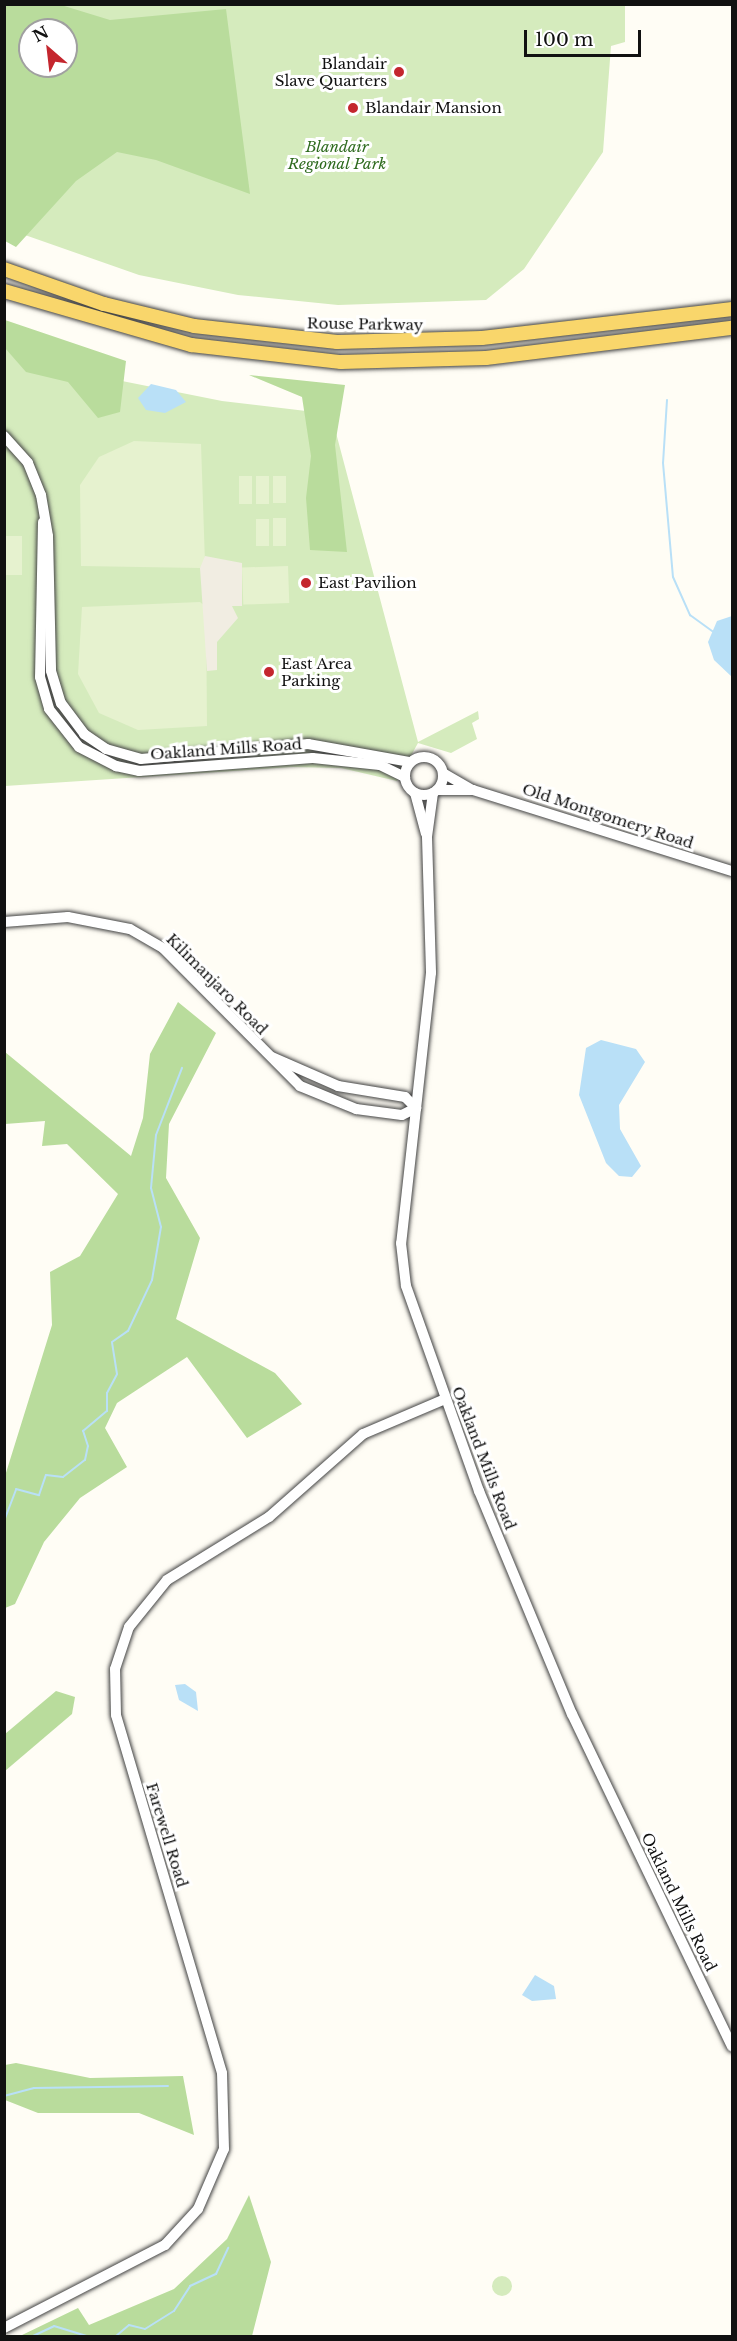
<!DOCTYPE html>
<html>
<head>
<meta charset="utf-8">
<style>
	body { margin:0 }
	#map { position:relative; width:737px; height:2341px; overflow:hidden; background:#fffdf5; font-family:"Libre Baskerville",serif }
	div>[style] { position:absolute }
	.green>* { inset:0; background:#d5ebbd }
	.round { border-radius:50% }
	.forest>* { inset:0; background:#b9dc9c }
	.pitch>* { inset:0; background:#e6f2cf; transform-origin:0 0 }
	.plaza>* { inset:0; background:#f1ede2 }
	.water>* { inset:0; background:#b9e0f7 }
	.stream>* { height:2px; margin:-1px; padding:0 1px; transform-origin:1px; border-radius:1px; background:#b9e0f7 }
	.roads { filter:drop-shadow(0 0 2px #444) drop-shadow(0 0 2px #444) }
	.tertiary>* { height:10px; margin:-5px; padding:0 5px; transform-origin:5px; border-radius:5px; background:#fff }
	.tertiary>.ring { margin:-5px; padding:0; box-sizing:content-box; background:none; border:10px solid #fff; border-radius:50% }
	.primary>* { height:14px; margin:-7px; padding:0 7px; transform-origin:7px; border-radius:7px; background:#f9d66b }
	.dots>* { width:16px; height:16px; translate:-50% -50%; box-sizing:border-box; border:3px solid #fff; border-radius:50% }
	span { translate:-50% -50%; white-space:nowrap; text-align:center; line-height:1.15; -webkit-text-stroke:6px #fff; paint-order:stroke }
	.poi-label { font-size:15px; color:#111 }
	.right { translate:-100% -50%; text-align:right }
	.left { translate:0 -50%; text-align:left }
	.park-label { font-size:15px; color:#2f6b1f; font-style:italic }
	.street-label { font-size:15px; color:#111 }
	.frame { position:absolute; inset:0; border:6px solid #111; pointer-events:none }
	.north { position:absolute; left:18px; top:18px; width:60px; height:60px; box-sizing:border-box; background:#fff; border:2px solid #a0a0a0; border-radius:50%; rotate:332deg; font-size:16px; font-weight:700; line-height:24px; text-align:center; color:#111 }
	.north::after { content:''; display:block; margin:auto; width:21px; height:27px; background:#c4262e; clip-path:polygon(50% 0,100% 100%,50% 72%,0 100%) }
	.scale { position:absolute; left:524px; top:30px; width:117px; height:27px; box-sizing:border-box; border:3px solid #111; border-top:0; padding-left:8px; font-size:18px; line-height:21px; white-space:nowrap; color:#111; -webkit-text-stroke:4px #fff; paint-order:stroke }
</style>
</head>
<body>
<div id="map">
	<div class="green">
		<div style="clip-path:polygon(evenodd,5px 5px,625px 5px,625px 42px,611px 46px,603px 152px,524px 269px,486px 300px,338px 305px,238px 295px,139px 275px,5px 228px,5px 5px,30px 30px,66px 30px,66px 66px,30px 66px,30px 30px)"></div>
		<div style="clip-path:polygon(4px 345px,112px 379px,222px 401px,331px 414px,418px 742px,478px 711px,479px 719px,472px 723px,477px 739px,451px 753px,418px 743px,397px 781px,341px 768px,292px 767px,5px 786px)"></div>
		<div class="round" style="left:492px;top:2276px;width:20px;height:20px"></div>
	</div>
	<div class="forest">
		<div style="clip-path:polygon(evenodd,5px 4px,61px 5px,110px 20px,226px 9px,250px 194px,156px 160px,117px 152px,76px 181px,16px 247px,5px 241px,5px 4px,30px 30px,66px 30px,66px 66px,30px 66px,30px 30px)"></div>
		<div style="clip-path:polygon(5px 320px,126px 361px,120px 412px,98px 418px,68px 382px,26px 372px,5px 348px)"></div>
		<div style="clip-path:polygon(249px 375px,345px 385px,335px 445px,347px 552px,310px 550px,306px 498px,311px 456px,302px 397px)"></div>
		<div style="clip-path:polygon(178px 1002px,216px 1033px,169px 1124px,166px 1178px,200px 1238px,176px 1319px,275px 1373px,302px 1404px,247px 1438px,187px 1357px,117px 1403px,105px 1428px,127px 1467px,80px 1498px,44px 1542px,15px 1604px,5px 1608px,5px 1476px,52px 1325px,50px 1272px,80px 1256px,118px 1194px,67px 1144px,42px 1146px,45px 1121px,5px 1124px,5px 1052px,131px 1156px,143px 1118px,150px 1054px)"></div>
		<div style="clip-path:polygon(56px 1691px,75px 1697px,72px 1714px,5px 1771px,5px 1734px)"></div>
		<div style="clip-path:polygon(16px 2063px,90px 2078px,183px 2076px,194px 2135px,139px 2113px,38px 2113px,5px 2100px,5px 2065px)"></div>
		<div style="clip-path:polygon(249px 2195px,271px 2262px,252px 2336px,20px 2336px,78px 2308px,89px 2325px,174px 2289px,227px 2239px)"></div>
	</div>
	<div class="pitch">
		<div style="clip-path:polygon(134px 441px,201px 444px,205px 563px,200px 568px,81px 566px,80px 485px,99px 457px)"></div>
		<div style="left:239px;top:476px;width:13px;height:28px"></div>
		<div style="left:256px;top:476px;width:13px;height:28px"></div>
		<div style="left:273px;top:476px;width:13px;height:27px"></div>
		<div style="left:273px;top:518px;width:13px;height:28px"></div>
		<div style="left:256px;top:519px;width:13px;height:27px"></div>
		<div style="left:4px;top:536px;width:18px;height:39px"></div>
		<div style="left:288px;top:566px;width:37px;height:46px;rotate:88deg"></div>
		<div style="clip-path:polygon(200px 602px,206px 607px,207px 726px,138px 730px,99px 713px,78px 674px,82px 607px)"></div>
	</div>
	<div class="plaza">
		<div style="clip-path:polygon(205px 556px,242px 563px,242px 606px,232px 606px,238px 618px,217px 642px,217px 670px,207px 671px,200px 568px)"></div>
	</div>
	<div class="water">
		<div style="clip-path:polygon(151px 384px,176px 390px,186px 402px,165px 413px,146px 410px,138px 398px)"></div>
		<div style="clip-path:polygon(732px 616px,732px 677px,714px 660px,708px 642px,717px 621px)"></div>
		<div style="clip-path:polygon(601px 1040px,636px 1049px,645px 1062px,619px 1105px,620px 1129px,641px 1166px,632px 1177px,619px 1176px,606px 1163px,579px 1095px,586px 1048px)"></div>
		<div style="clip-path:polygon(185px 1684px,196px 1692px,198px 1711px,179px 1700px,175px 1685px)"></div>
		<div style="clip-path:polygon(535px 1975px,554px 1986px,556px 1999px,532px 2001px,522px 1995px)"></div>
	</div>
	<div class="stream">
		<div style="left:667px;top:400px;width:63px;rotate:93.6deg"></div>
		<div style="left:663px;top:463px;width:114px;rotate:85deg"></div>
		<div style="left:673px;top:577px;width:42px;rotate:65.9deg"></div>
		<div style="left:690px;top:615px;width:29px;rotate:36deg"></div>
		<div style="left:4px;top:1521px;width:34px;rotate:-69deg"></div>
		<div style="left:16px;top:1489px;width:24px;rotate:15deg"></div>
		<div style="left:39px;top:1495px;width:21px;rotate:-71deg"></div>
		<div style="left:46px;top:1475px;width:17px;rotate:7deg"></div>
		<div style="left:63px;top:1477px;width:28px;rotate:-38deg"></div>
		<div style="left:85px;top:1460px;width:14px;rotate:-78deg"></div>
		<div style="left:88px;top:1446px;width:16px;rotate:-108deg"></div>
		<div style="left:83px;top:1431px;width:31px;rotate:-40deg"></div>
		<div style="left:107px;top:1411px;width:18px;rotate:-90deg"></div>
		<div style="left:107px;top:1393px;width:21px;rotate:-62deg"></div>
		<div style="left:117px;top:1374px;width:32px;rotate:-99deg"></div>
		<div style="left:112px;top:1342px;width:19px;rotate:-35deg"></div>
		<div style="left:128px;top:1331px;width:56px;rotate:-64.8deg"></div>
		<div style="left:152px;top:1280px;width:54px;rotate:-80.4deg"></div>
		<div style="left:161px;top:1227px;width:40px;rotate:-104.4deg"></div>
		<div style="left:151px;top:1188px;width:53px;rotate:-84.6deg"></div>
		<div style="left:156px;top:1135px;width:72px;rotate:-68.8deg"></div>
		<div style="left:4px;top:2096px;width:31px;rotate:-15deg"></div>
		<div style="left:34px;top:2088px;width:134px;rotate:-0.9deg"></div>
		<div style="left:33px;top:2336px;width:23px;rotate:-25deg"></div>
		<div style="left:54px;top:2326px;width:34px;rotate:17deg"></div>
		<div style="left:116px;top:2336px;width:17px;rotate:-40deg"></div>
		<div style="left:129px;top:2325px;width:16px;rotate:14deg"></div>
		<div style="left:145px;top:2329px;width:34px;rotate:-32deg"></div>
		<div style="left:174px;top:2311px;width:30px;rotate:-57deg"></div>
		<div style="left:190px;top:2286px;width:29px;rotate:-25deg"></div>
		<div style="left:216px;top:2274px;width:29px;rotate:-65deg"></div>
	</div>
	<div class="roads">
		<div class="tertiary">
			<div style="left:4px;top:436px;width:36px;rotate:48deg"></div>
			<div style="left:28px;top:463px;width:35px;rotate:68deg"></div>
			<div style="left:41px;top:495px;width:42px;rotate:80.3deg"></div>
			<div style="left:48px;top:536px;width:135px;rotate:88.7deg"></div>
			<div style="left:51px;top:671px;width:34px;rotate:73deg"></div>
			<div style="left:61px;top:703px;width:39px;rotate:53deg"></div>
			<div style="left:84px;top:734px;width:27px;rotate:34deg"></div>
			<div style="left:106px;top:749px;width:36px;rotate:16deg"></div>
			<div style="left:141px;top:759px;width:168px;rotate:-5.1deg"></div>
			<div style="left:308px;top:744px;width:104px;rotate:10deg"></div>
			<div style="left:43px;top:522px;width:155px;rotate:91.1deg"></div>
			<div style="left:40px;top:677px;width:33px;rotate:74deg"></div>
			<div style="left:49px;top:709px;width:48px;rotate:51.7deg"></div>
			<div style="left:79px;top:747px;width:42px;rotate:27.2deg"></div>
			<div style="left:116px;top:766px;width:24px;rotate:12deg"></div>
			<div style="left:139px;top:771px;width:174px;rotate:-4.3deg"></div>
			<div style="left:313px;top:758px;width:67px;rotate:6deg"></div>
			<div style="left:380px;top:765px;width:28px;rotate:26deg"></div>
			<div class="ring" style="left:405px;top:757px;width:28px;height:28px"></div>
			<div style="left:443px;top:773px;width:34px;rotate:30deg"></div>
			<div style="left:473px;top:790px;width:271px;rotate:17.4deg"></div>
			<div style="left:437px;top:790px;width:36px"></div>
			<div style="left:415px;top:793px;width:42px;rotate:75deg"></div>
			<div style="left:433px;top:793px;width:44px;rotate:97.8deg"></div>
			<div style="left:427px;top:837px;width:136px;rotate:88.3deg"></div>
			<div style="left:431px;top:973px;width:272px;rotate:96.3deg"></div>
			<div style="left:401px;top:1243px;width:43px;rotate:83.4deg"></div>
			<div style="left:406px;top:1286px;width:218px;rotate:70.4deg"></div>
			<div style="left:479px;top:1491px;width:242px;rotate:67.4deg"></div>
			<div style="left:572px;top:1714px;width:369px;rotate:64.3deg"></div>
			<div style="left:4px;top:922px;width:64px;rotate:-4.5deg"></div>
			<div style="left:68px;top:917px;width:63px;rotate:11deg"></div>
			<div style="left:130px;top:929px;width:39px;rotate:30deg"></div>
			<div style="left:164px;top:949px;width:193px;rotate:45.2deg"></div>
			<div style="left:300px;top:1086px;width:61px;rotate:22.3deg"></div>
			<div style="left:356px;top:1109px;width:46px;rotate:7.4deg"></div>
			<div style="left:402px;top:1115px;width:16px;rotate:-27deg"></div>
			<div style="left:272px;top:1057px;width:72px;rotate:23.7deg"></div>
			<div style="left:338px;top:1086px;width:68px;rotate:9.3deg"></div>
			<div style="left:405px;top:1097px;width:16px;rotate:45deg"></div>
			<div style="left:4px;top:2328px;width:181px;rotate:-27.3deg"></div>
			<div style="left:165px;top:2245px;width:49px;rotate:-47.5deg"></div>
			<div style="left:198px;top:2209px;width:65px;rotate:-66.6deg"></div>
			<div style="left:224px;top:2149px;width:76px;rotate:-91.5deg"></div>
			<div style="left:222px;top:2073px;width:373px;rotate:-106.5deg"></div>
			<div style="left:116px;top:1715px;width:46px;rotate:-91.2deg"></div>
			<div style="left:115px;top:1669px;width:44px;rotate:-71.6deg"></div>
			<div style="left:129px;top:1627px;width:60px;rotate:-51deg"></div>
			<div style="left:167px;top:1580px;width:120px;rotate:-31.7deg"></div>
			<div style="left:269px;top:1517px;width:125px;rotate:-41.4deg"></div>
			<div style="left:363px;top:1434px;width:89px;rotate:-23.1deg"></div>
		</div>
		<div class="primary">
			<div style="left:4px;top:269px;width:106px;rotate:19.3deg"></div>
			<div style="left:104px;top:304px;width:93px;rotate:13.7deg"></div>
			<div style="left:194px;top:326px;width:144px;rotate:6.4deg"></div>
			<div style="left:337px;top:342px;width:145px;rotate:-1.6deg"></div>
			<div style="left:482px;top:338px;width:252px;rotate:-6.6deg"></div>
			<div style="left:4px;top:291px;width:195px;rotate:16.1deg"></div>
			<div style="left:191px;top:345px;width:151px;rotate:6.5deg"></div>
			<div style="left:341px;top:362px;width:145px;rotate:-1.6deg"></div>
			<div style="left:486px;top:358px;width:248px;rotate:-7deg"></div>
		</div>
	</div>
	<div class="dots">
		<div style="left:399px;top:72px;background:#c4262e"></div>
		<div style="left:353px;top:108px;background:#c4262e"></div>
		<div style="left:306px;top:583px;background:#c4262e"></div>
		<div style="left:269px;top:672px;background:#c4262e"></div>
	</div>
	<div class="poi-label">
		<span class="right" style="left:387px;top:72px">Blandair<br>Slave Quarters</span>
		<span class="left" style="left:365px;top:108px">Blandair Mansion</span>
		<span class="left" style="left:318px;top:583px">East Pavilion</span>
		<span class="left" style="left:281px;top:672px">East Area<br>Parking</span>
	</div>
	<div class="park-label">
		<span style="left:337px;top:155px">Blandair<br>Regional Park</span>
	</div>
	<div class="street-label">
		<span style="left:365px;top:324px;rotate:1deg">Rouse Parkway</span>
		<span style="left:226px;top:749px;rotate:-4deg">Oakland Mills Road</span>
		<span style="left:608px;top:816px;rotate:18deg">Old Montgomery Road</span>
		<span style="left:217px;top:984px;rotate:45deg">Kilimanjaro Road</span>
		<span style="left:484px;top:1458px;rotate:69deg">Oakland Mills Road</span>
		<span style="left:167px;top:1835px;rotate:73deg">Farewell Road</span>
		<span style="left:679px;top:1902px;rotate:64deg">Oakland Mills Road</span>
	</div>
	<div class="frame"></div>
	<div class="north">N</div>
	<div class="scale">100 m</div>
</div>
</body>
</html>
